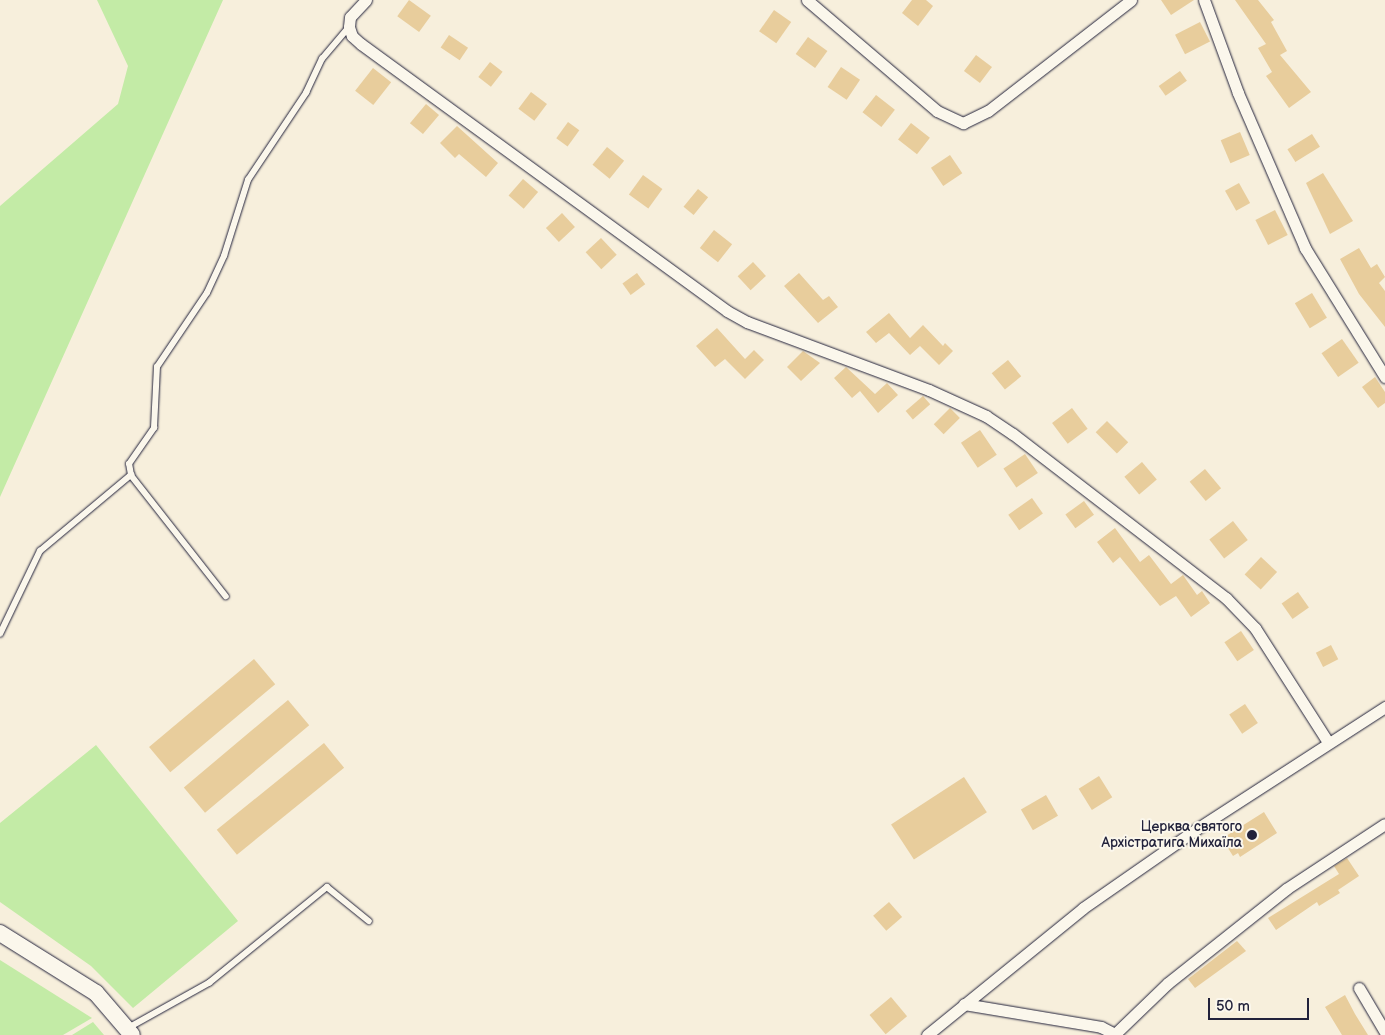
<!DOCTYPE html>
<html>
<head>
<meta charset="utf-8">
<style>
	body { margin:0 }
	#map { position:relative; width:1385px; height:1035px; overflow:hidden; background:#f7efdc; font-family:"Balsamiq Sans",sans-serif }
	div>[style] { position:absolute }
	.green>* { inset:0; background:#c3eba6 }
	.building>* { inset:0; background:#e8cd9c; transform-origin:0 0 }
	.roads { filter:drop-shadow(0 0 1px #22223b) drop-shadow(0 0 1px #22223b) }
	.lane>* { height:5.5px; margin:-2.75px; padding:0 2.75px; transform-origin:2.75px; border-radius:2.75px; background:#fbf7ec }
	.street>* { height:11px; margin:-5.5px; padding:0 5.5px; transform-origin:5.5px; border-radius:5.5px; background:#fbf7ec }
	.secondary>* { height:16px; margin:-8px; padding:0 8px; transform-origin:8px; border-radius:8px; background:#fbf7ec }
	.dots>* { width:14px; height:14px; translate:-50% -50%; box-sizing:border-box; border:2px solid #fbf7ec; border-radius:50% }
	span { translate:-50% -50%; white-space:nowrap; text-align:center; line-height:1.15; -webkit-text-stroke:4px #fbf7ec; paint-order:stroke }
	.poi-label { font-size:14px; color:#22223b }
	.right { translate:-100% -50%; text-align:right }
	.scale { position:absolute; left:1208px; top:998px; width:101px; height:22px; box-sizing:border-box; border:2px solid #22223b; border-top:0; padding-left:6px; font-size:15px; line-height:18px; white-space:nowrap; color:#22223b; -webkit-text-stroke:4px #fbf7ec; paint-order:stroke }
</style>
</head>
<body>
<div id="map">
	<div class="green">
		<div style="clip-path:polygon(97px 0,223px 0,0 497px,0 206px,118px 104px,128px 66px)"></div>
		<div style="clip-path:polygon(96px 745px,238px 921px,133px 1008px,91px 966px,0 902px,0 823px)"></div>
		<div style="clip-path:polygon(0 960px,92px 1018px,63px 1035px,0 1035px)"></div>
		<div style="clip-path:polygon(93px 1022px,104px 1035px,72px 1035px)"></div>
	</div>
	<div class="building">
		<div style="left:409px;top:0;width:27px;height:20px;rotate:36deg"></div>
		<div style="clip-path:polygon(912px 0,926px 0,933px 6px,918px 26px,902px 13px)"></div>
		<div style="clip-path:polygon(1161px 0,1194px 0,1171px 15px)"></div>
		<div style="clip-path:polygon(1235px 0,1258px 0,1274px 20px,1271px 22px,1287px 51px,1280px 55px,1311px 92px,1289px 108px,1266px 76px,1272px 72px,1258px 48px,1266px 44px)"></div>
		<div style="left:774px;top:10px;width:21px;height:26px;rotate:35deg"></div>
		<div style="left:1200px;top:22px;width:22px;height:28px;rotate:63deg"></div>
		<div style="left:449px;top:35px;width:23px;height:15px;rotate:34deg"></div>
		<div style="left:808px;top:37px;width:24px;height:21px;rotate:36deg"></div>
		<div style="left:976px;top:55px;width:20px;height:20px;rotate:37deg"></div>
		<div style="left:490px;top:62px;width:16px;height:19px;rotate:38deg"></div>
		<div style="left:841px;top:67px;width:23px;height:24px;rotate:34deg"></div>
		<div style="left:373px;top:68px;width:23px;height:29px;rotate:38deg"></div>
		<div style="left:1180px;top:71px;width:12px;height:26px;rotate:55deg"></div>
		<div style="left:531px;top:92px;width:20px;height:21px;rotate:37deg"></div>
		<div style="left:876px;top:95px;width:24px;height:22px;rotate:38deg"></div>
		<div style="left:426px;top:104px;width:17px;height:25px;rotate:40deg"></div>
		<div style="left:568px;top:122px;width:14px;height:20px;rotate:36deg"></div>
		<div style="left:911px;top:123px;width:24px;height:21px;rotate:38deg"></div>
		<div style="clip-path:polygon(457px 126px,498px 163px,486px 177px,459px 154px,455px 158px,440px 143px)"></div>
		<div style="left:1240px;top:132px;width:25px;height:21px;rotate:67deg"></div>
		<div style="left:1312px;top:134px;width:15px;height:29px;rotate:58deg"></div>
		<div style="left:607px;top:147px;width:22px;height:23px;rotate:39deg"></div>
		<div style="left:950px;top:155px;width:22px;height:23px;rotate:56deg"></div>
		<div style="clip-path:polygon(1323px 173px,1353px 221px,1330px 234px,1306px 183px)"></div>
		<div style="left:643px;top:175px;width:24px;height:24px;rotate:36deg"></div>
		<div style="left:523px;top:179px;width:20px;height:22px;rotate:41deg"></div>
		<div style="left:1239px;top:183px;width:23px;height:16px;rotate:61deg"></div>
		<div style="left:698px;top:189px;width:13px;height:23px;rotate:39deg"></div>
		<div style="left:1275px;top:210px;width:28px;height:22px;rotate:63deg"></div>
		<div style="left:562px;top:213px;width:19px;height:22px;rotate:47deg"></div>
		<div style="left:714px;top:230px;width:23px;height:23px;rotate:38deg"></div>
		<div style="left:601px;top:238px;width:23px;height:21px;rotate:47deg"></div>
		<div style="clip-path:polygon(1359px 248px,1371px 268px,1377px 264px,1385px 277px,1379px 283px,1385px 291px,1385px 327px,1359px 294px,1340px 259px)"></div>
		<div style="left:753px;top:262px;width:19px;height:21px;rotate:47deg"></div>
		<div style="left:637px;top:273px;width:14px;height:18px;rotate:54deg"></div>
		<div style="clip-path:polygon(799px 273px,823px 300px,829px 296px,838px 307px,818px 323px,784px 286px)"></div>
		<div style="left:1312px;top:293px;width:29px;height:20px;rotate:59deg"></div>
		<div style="clip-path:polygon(889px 313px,910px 338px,923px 325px,943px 346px,945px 343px,953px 351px,939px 365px,920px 346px,910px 355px,889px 333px,876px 343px,866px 332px)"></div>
		<div style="clip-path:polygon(717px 328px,745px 359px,754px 350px,764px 360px,745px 379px,725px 359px,715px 367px,696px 346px)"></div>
		<div style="left:1342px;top:339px;width:29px;height:25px;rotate:55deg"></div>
		<div style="clip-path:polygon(803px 351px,820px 363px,801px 381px,787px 367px)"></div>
		<div style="left:1008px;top:360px;width:21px;height:21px;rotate:51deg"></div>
		<div style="clip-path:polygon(846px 367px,875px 394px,887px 383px,898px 395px,878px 413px,860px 391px,852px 398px,834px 378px)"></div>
		<div style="clip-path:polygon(1375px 377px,1385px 392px,1385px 403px,1378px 408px,1362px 387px)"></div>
		<div style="left:923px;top:396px;width:11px;height:23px;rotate:49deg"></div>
		<div style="left:950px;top:408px;width:14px;height:23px;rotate:45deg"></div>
		<div style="left:1072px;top:408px;width:26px;height:25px;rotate:53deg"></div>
		<div style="left:1107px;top:421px;width:30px;height:16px;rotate:45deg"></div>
		<div style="left:980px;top:430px;width:30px;height:23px;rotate:56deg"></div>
		<div style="left:1025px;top:454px;width:23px;height:26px;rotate:56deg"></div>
		<div style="left:1142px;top:462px;width:23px;height:23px;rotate:50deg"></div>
		<div style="left:1205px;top:469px;width:25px;height:20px;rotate:50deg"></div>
		<div style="left:1032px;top:498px;width:19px;height:29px;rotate:55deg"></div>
		<div style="left:1084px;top:501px;width:17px;height:23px;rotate:54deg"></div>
		<div style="left:1233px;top:521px;width:24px;height:30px;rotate:52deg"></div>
		<div style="clip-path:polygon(1115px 528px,1140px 562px,1149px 555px,1171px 584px,1183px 575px,1197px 595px,1202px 591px,1210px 603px,1191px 617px,1176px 596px,1160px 606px,1120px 557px,1113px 563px,1097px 542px)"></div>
		<div style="left:1261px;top:557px;width:22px;height:24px;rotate:43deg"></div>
		<div style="left:1298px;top:592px;width:19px;height:20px;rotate:55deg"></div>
		<div style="left:1241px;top:631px;width:23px;height:20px;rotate:56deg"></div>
		<div style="left:1331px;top:645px;width:16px;height:17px;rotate:63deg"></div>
		<div style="left:254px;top:659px;width:33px;height:137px;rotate:50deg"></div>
		<div style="left:288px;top:700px;width:33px;height:136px;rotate:50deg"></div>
		<div style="left:1245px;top:704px;width:23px;height:19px;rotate:56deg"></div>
		<div style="left:324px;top:743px;width:32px;height:138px;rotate:51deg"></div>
		<div style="left:1099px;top:776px;width:25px;height:24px;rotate:58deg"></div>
		<div style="left:964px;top:777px;width:42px;height:87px;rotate:57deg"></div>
		<div style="left:1046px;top:795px;width:24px;height:29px;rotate:60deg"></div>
		<div style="clip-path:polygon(1264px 812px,1277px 833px,1240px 857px,1238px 853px,1233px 856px,1224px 842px,1229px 839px,1226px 836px)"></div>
		<div style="clip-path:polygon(1347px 858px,1359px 876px,1338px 890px,1340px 893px,1319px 906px,1317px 902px,1276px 930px,1268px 918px,1339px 874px,1334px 866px)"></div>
		<div style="left:889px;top:902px;width:20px;height:21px;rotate:49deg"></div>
		<div style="clip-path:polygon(1237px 941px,1246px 951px,1195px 988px,1188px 979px)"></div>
		<div style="clip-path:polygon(1345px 995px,1355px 1014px,1368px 1035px,1342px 1035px,1325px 1007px)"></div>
		<div style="left:891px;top:997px;width:25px;height:28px;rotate:50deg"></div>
	</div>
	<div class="roads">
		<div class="lane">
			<div style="left:131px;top:475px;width:11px;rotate:-100deg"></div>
			<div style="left:129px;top:464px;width:44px;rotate:-55.2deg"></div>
			<div style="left:154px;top:428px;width:61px;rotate:-87.2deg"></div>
			<div style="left:157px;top:367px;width:89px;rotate:-56deg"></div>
			<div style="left:207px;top:293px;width:41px;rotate:-65.3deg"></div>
			<div style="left:224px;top:256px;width:80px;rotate:-72.5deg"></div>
			<div style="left:248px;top:180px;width:105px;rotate:-56.3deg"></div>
			<div style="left:306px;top:93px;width:38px;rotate:-65deg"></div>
			<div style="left:322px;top:59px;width:42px;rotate:-49.8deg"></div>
			<div style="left:0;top:634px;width:92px;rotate:-64.3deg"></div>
			<div style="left:40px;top:551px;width:119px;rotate:-39.9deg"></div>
			<div style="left:131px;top:475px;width:154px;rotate:51.9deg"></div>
			<div style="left:128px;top:1028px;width:93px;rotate:-29.1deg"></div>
			<div style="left:209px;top:983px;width:152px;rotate:-39.1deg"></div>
			<div style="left:327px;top:887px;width:54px;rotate:39deg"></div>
		</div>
		<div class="street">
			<div style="left:366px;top:0;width:23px;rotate:133deg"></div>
			<div style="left:350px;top:17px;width:10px;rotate:96deg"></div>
			<div style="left:349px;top:27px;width:9px;rotate:72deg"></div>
			<div style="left:352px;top:36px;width:12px;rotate:42deg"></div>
			<div style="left:361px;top:44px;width:453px;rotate:36.1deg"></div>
			<div style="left:727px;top:311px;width:23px;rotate:29deg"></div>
			<div style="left:747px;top:322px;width:194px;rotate:20.5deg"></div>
			<div style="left:929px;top:390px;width:63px;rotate:24.5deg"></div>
			<div style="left:986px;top:416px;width:32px;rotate:34deg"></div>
			<div style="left:1013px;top:434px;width:269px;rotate:37.6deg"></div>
			<div style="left:1226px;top:598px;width:42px;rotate:46deg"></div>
			<div style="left:1255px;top:628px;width:135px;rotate:57.4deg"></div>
			<div style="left:807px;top:0;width:171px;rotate:40.5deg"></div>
			<div style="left:937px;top:111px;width:29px;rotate:25deg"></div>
			<div style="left:963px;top:123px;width:28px;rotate:-26deg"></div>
			<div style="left:988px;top:111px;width:181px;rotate:-37.8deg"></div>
			<div style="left:1204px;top:0;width:99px;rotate:69.9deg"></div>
			<div style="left:1238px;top:93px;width:169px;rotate:66.6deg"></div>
			<div style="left:1305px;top:248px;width:152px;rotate:58.2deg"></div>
			<div style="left:1359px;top:988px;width:51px;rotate:59.4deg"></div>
			<div style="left:964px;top:1004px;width:139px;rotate:9.5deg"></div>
			<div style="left:1101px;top:1027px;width:18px;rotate:27deg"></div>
			<div style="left:1116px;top:1033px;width:72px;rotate:-43.9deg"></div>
			<div style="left:1168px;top:983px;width:151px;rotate:-38.5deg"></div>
			<div style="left:1286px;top:889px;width:118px;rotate:-33.3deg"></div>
			<div style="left:927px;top:1035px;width:201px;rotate:-39.1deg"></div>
			<div style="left:1083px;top:908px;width:140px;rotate:-34.8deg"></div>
			<div style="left:1198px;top:828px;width:223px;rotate:-32.9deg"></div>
		</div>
		<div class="secondary">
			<div style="left:0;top:933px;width:113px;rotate:32deg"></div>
			<div style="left:96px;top:993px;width:55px;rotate:49.4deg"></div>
		</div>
	</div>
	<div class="dots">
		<div style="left:1252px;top:835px;background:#22223b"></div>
	</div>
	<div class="poi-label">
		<span class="right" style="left:1242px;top:835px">Церква святого<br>Архістратига Михаїла</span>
	</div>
	<div class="scale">50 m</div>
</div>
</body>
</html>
